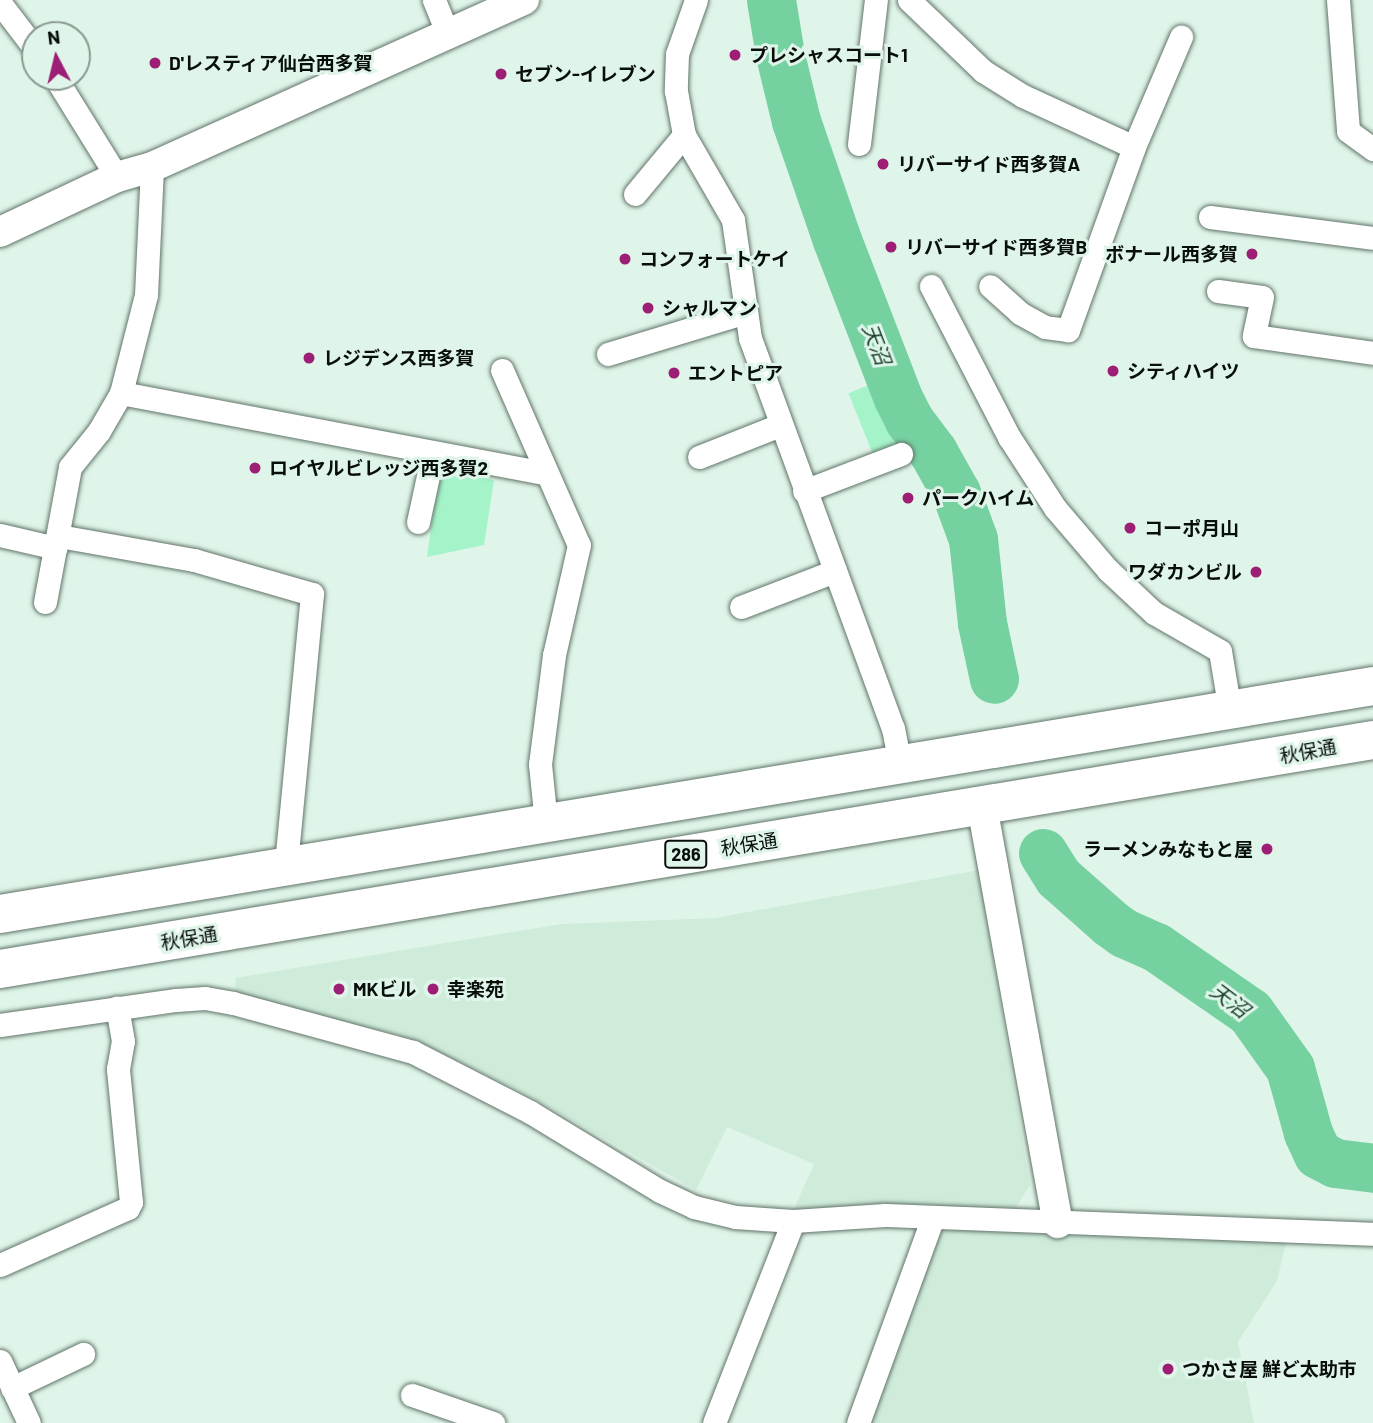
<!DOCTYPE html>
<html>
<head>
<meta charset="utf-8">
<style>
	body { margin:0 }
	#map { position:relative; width:1373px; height:1423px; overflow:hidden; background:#e0f5e9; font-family:Barlow,"Noto Sans JP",sans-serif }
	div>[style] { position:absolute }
	.built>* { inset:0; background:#cfecdb }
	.green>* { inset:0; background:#a5f3c8; transform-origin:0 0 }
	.river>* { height:49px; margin:-24.5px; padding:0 24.5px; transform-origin:24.5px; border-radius:24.5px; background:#76d1a1 }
	.roads { filter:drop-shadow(0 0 2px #617469) drop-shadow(0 0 2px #617469) }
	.minor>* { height:23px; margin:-11.5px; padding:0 11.5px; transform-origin:11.5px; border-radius:11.5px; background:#fff }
	.tertiary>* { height:30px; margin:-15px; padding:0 15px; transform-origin:15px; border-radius:15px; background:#fff }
	.trunk>* { height:38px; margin:-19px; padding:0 19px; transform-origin:19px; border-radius:19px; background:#fff }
	.dots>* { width:19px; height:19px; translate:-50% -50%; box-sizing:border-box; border:4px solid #e0f5e9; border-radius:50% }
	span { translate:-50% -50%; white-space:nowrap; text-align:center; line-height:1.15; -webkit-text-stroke:6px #e0f5e9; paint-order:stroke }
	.shield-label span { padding:2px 5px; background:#e0f5e9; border:2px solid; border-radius:5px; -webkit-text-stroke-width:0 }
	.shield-label { font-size:18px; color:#080f0b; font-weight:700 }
	.poi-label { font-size:19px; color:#080f0b; font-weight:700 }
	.left { translate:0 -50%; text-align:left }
	.right { translate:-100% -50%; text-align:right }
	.street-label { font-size:19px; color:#080f0b }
	.water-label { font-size:21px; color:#163d2a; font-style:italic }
	.north { position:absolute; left:21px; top:21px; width:70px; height:70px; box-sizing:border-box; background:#e0f5e9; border:2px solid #8a9990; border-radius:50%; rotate:353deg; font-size:19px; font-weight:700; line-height:28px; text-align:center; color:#080f0b }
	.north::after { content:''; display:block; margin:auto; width:24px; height:32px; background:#9c1f75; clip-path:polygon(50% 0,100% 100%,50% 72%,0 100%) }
</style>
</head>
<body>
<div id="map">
	<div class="built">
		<div style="clip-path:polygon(979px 870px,1030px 1185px,1015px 1209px,793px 1211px,814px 1164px,727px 1127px,696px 1190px,526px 1094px,429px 1047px,399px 1035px,236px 995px,235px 978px,457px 941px,562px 924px,715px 918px)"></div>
		<div style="clip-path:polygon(937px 1229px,1286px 1242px,1277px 1281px,1238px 1342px,1254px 1423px,866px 1423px)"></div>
	</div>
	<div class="green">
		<div style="left:879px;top:381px;width:68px;height:33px;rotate:68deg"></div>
		<div style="clip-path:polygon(448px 472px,494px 480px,484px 545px,427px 557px,438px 478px)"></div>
	</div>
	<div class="river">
		<div style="left:771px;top:0;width:56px;rotate:80.7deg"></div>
		<div style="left:780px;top:55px;width:68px;rotate:76.4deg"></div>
		<div style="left:796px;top:121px;width:126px;rotate:71deg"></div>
		<div style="left:837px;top:240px;width:169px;rotate:68.9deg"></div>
		<div style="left:898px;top:398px;width:25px;rotate:63deg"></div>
		<div style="left:909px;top:420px;width:40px;rotate:53deg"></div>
		<div style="left:933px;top:452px;width:47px;rotate:60.7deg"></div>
		<div style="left:956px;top:493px;width:49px;rotate:69.7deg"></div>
		<div style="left:973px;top:539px;width:84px;rotate:83.9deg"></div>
		<div style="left:982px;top:623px;width:57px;rotate:77.9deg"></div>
		<div style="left:1043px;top:853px;width:28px;rotate:58deg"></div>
		<div style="left:1058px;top:877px;width:69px;rotate:41.5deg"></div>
		<div style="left:1110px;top:923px;width:17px;rotate:36deg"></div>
		<div style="left:1124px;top:933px;width:35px;rotate:24deg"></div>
		<div style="left:1156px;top:947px;width:114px;rotate:34.7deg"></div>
		<div style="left:1250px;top:1012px;width:69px;rotate:54.5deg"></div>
		<div style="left:1290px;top:1068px;width:67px;rotate:74.5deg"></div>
		<div style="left:1308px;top:1133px;width:23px;rotate:65deg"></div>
		<div style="left:1318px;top:1154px;width:19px;rotate:28deg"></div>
		<div style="left:1335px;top:1163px;width:38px;rotate:7deg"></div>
	</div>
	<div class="roads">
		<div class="minor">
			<div style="left:434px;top:0;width:35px;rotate:68deg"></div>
			<div style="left:696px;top:0;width:57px;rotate:109.4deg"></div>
			<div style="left:677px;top:54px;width:37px;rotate:92deg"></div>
			<div style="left:676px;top:91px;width:45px;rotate:79.7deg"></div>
			<div style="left:684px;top:135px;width:98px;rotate:60deg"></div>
			<div style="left:733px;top:220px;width:119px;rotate:81.8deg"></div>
			<div style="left:750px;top:338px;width:415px;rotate:69.9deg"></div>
			<div style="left:893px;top:728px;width:38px;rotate:79deg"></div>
			<div style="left:909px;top:0;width:103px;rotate:43.8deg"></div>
			<div style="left:983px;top:71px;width:47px;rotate:32deg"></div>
			<div style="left:1023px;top:96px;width:122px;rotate:24.7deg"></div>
			<div style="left:1134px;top:147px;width:195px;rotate:109.8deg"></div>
			<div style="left:1068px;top:330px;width:23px;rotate:-173deg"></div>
			<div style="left:1045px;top:327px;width:29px;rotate:-151deg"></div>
			<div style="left:1020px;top:313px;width:40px;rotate:-138deg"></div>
			<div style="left:1338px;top:0;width:131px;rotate:85.6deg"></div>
			<div style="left:1348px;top:131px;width:31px;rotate:36deg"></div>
			<div style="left:0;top:3px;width:58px;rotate:52.7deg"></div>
			<div style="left:55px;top:77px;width:118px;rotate:58.2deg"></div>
			<div style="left:859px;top:144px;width:145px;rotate:-83.3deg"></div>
			<div style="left:1134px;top:147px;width:120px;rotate:-66.9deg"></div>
			<div style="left:635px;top:194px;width:77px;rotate:-50.3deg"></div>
			<div style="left:1210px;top:217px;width:164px;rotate:7.3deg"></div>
			<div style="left:931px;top:286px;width:170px;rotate:62.7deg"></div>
			<div style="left:1009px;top:437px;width:85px;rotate:57.1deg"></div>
			<div style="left:1055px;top:508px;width:82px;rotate:49.5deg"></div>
			<div style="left:1108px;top:570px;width:63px;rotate:43.1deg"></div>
			<div style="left:1154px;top:613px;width:76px;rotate:29.9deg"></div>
			<div style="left:1220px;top:651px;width:61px;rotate:80.5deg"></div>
			<div style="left:1218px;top:291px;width:44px;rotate:7.8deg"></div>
			<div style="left:1262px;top:297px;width:40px;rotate:102deg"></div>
			<div style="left:1254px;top:336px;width:120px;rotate:8.1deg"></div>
			<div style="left:608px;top:354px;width:144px;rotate:-16.9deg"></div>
			<div style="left:502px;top:370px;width:191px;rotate:66.3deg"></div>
			<div style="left:579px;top:545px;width:113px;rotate:102.8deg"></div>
			<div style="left:554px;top:655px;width:110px;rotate:97.3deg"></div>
			<div style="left:540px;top:764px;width:59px;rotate:84.2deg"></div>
			<div style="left:121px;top:393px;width:432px;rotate:10.7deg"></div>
			<div style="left:699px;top:457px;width:87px;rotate:-21.6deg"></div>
			<div style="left:804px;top:491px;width:104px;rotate:-20.9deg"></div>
			<div style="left:418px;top:522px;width:71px;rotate:-77.7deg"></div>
			<div style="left:0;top:535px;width:57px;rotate:13.1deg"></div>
			<div style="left:59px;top:536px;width:137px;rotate:10.1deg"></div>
			<div style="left:194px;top:560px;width:123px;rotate:16.1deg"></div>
			<div style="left:312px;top:594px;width:273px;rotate:95.5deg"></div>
			<div style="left:45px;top:602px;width:137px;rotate:-79.5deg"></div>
			<div style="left:70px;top:467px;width:46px;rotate:-51.1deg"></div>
			<div style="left:99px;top:431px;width:44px;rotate:-59.9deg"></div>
			<div style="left:121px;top:393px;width:101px;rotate:-75.7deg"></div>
			<div style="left:146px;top:295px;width:128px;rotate:-87.3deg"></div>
			<div style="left:741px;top:607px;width:101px;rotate:-21deg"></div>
			<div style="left:0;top:1025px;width:178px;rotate:-8.1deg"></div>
			<div style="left:176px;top:1000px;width:29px;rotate:-4deg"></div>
			<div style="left:205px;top:998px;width:28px;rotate:10deg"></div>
			<div style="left:233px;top:1003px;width:187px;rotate:15.2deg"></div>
			<div style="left:413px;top:1052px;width:131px;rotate:27.1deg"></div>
			<div style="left:530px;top:1112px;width:152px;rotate:31.3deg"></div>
			<div style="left:660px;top:1191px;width:38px;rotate:25deg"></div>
			<div style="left:694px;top:1207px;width:42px;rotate:13.7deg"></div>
			<div style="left:735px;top:1217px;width:58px;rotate:3.9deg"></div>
			<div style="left:793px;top:1221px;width:92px;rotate:-3.7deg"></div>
			<div style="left:885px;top:1215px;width:488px;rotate:2.2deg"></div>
			<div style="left:0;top:1265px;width:140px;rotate:-24deg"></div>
			<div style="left:128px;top:1208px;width:7px;rotate:-63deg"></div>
			<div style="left:131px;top:1202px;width:134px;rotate:-95.6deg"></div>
			<div style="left:118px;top:1069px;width:28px;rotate:-80deg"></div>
			<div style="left:123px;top:1041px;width:34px;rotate:-100deg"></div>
			<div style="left:0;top:1361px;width:68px;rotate:64.9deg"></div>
			<div style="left:12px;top:1388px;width:79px;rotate:-25.6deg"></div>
			<div style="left:412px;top:1395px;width:86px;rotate:19.1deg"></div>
			<div style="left:714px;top:1423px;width:217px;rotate:-68.6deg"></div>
			<div style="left:858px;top:1423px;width:219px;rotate:-70deg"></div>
		</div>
		<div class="tertiary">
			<div style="left:0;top:232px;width:129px;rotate:-25.2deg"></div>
			<div style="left:117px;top:177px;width:36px;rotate:-16deg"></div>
			<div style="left:152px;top:167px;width:408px;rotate:-24.2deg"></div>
			<div style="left:982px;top:806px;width:424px;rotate:79.7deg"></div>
		</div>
		<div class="trunk">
			<div style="left:0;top:914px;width:1392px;rotate:-9.43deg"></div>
			<div style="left:0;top:969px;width:1392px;rotate:-9.47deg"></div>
		</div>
	</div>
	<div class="dots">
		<div style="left:735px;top:55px;background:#9c1f75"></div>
		<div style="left:155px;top:63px;background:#9c1f75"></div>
		<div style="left:501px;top:74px;background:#9c1f75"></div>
		<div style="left:883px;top:164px;background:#9c1f75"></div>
		<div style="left:891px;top:247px;background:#9c1f75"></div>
		<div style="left:1252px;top:254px;background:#9c1f75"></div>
		<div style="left:625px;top:259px;background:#9c1f75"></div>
		<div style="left:648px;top:308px;background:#9c1f75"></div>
		<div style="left:309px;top:358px;background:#9c1f75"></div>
		<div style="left:1113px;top:371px;background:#9c1f75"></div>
		<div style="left:674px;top:373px;background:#9c1f75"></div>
		<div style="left:255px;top:468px;background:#9c1f75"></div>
		<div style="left:908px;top:498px;background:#9c1f75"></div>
		<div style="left:1130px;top:528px;background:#9c1f75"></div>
		<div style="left:1256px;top:572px;background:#9c1f75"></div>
		<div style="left:1267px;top:849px;background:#9c1f75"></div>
		<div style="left:339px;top:989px;background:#9c1f75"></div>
		<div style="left:433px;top:989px;background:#9c1f75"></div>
		<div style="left:1168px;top:1369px;background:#9c1f75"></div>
	</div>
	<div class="shield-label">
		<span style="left:686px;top:854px">286</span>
	</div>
	<div class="poi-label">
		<span class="left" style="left:749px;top:55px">プレシャスコート1</span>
		<span class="left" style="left:169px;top:63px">D'レスティア仙台西多賀</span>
		<span class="left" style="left:515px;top:74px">セブン-イレブン</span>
		<span class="left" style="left:897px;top:164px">リバーサイド西多賀A</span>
		<span class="left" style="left:905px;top:247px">リバーサイド西多賀B</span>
		<span class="right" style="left:1238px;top:254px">ボナール西多賀</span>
		<span class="left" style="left:639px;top:259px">コンフォートケイ</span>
		<span class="left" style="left:662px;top:308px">シャルマン</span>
		<span class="left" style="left:323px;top:358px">レジデンス西多賀</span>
		<span class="left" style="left:1127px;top:371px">シティハイツ</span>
		<span class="left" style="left:688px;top:373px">エントピア</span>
		<span class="left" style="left:269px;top:468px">ロイヤルビレッジ西多賀2</span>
		<span class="left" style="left:922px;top:498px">パークハイム</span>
		<span class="left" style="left:1144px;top:528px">コーポ月山</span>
		<span class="right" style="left:1242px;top:572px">ワダカンビル</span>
		<span class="right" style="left:1253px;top:849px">ラーメンみなもと屋</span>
		<span class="left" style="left:353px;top:989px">MKビル</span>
		<span class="left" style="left:447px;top:989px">幸楽苑</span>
		<span class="left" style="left:1182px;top:1369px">つかさ屋 鮮ど太助市</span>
	</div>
	<div class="street-label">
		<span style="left:1308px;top:751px;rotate:-10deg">秋保通</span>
		<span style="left:749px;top:844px;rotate:-9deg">秋保通</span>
		<span style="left:189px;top:938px;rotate:-9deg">秋保通</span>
	</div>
	<div class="water-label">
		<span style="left:877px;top:344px;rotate:69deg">天沼</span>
		<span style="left:1230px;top:1000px;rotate:37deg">天沼</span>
	</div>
	<div class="north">N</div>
</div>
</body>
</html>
